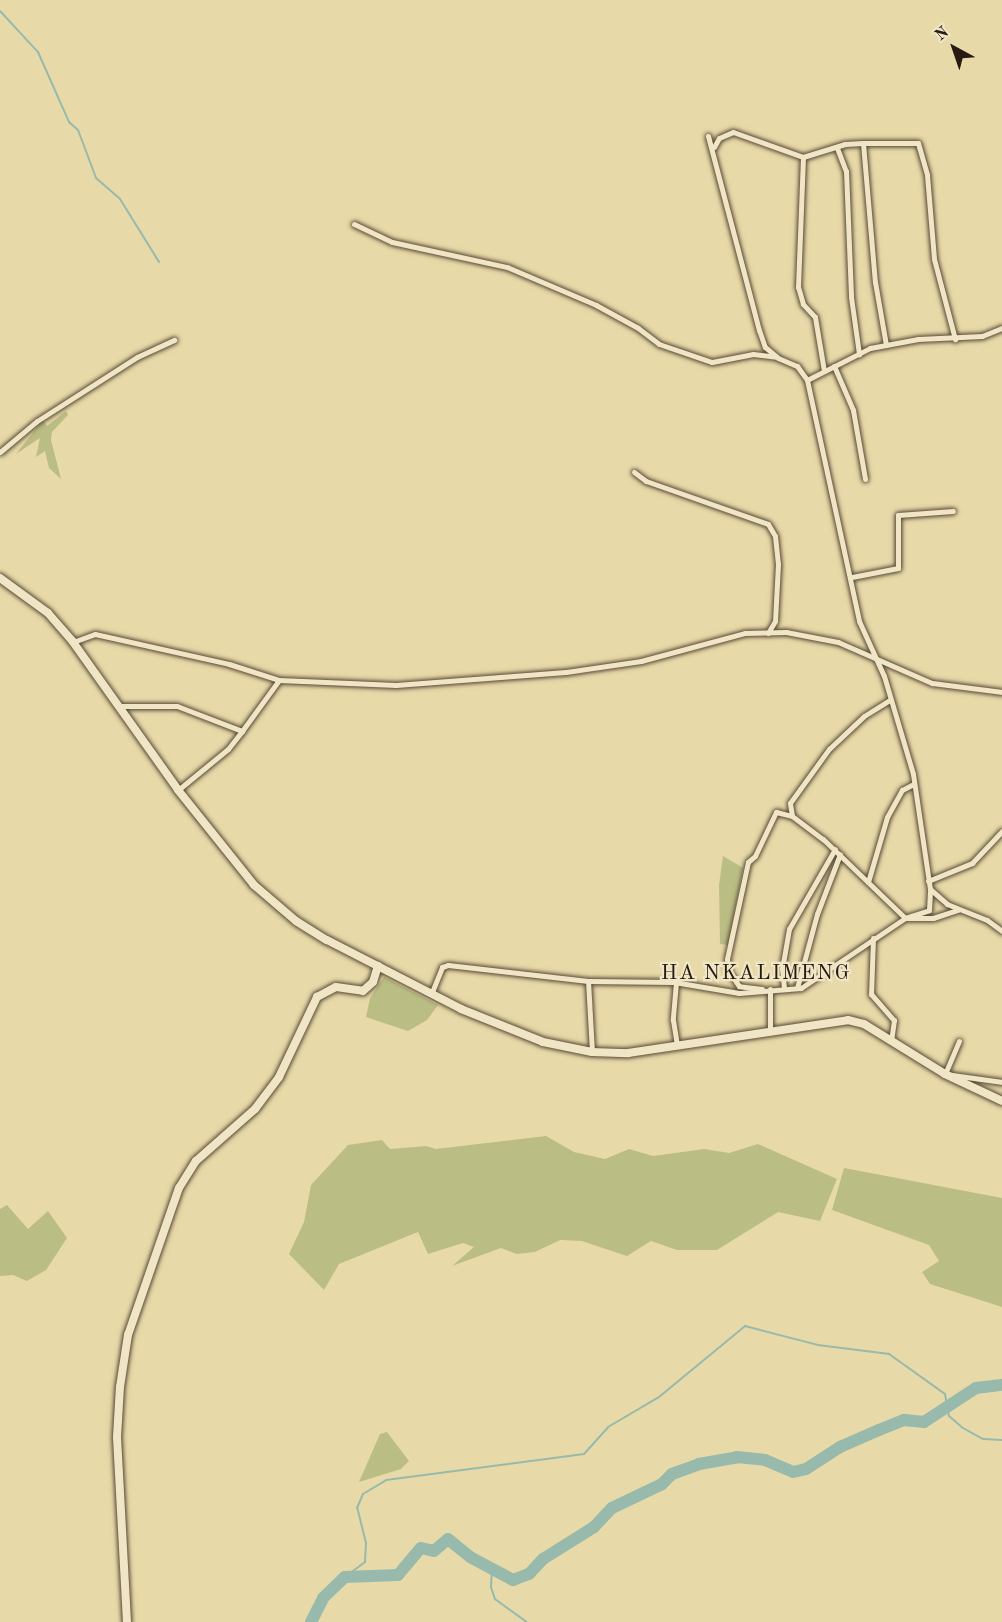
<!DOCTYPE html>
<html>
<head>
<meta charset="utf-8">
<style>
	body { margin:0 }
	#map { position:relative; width:1002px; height:1622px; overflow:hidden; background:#e8d9a8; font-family:"Old Standard TT",serif }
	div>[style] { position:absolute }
	.green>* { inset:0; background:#bbbe84 }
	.stream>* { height:2px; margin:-1px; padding:0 1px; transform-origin:1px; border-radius:1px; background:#97baac }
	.river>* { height:12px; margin:-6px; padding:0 6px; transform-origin:6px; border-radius:6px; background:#97baac }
	.roads { filter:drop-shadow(0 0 2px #574a37) drop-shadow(0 0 2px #574a37) }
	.street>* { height:5px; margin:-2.5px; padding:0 2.5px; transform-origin:2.5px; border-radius:2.5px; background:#f0e6c6 }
	.secondary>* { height:8px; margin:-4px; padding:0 4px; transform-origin:4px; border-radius:4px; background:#f0e6c6 }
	span { translate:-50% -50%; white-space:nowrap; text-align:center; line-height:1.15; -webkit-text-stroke:4.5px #f0e6c6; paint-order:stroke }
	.quarter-label { font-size:21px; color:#271b11; letter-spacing:1.5px }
	.north { position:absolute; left:924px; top:18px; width:60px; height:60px; -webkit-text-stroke:4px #f0e6c6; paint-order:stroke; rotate:320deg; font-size:16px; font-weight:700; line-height:24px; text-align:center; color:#271b11 }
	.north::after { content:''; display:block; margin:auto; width:21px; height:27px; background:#271b11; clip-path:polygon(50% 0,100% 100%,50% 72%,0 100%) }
</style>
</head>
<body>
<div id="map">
	<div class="green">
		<div style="clip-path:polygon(66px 411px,68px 415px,52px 432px,51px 440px,61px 479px,49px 468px,45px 451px,36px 457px,40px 438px,16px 454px,43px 420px,47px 426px)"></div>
		<div style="clip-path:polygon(723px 856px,743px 868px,728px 945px,720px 944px,719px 885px)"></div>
		<div style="clip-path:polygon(384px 977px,438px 1005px,427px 1020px,408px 1031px,366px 1017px,370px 998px)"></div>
		<div style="clip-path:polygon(546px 1136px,574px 1152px,605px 1159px,629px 1149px,653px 1156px,704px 1149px,729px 1153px,758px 1144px,837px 1179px,820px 1221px,778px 1212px,717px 1250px,677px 1250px,651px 1241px,627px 1256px,582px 1241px,560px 1240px,535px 1252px,517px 1254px,501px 1248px,452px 1266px,474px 1247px,463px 1243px,428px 1254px,418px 1232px,339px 1264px,324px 1290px,289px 1254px,304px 1222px,311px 1185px,348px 1145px,382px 1140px,390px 1149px,426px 1146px,436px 1149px)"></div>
		<div style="clip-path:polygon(844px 1168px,1002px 1198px,1002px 1307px,930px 1284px,922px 1272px,939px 1261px,929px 1245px,832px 1210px)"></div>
		<div style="clip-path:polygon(7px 1205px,28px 1229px,48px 1211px,67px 1238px,46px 1270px,27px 1281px,13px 1275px,0 1276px,0 1209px)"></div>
		<div style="clip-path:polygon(387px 1432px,409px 1461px,401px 1469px,359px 1482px,380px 1434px)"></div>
	</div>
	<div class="stream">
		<div style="left:0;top:11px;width:56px;rotate:47.2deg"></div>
		<div style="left:38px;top:52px;width:77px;rotate:66.1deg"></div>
		<div style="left:69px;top:122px;width:12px;rotate:42deg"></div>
		<div style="left:78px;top:130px;width:51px;rotate:69.4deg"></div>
		<div style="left:96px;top:178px;width:32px;rotate:41deg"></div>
		<div style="left:120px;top:199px;width:74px;rotate:58.2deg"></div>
		<div style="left:492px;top:1571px;width:16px;rotate:94deg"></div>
		<div style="left:491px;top:1587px;width:13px;rotate:72deg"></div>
		<div style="left:495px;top:1599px;width:39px;rotate:36deg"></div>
		<div style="left:345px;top:1577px;width:25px;rotate:-37deg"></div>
		<div style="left:365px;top:1562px;width:19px;rotate:-87deg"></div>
		<div style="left:366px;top:1543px;width:36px;rotate:-104deg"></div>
		<div style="left:357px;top:1508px;width:15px;rotate:-67deg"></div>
		<div style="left:363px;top:1494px;width:27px;rotate:-31deg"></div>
		<div style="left:386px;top:1480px;width:200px;rotate:-7.5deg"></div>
		<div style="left:584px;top:1454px;width:36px;rotate:-48deg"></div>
		<div style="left:608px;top:1427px;width:59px;rotate:-30.5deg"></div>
		<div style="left:659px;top:1397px;width:112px;rotate:-39.5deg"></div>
		<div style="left:745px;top:1326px;width:75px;rotate:14.6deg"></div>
		<div style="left:818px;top:1345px;width:72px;rotate:7.2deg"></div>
		<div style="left:889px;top:1354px;width:69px;rotate:35.5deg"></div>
		<div style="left:945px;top:1394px;width:22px;rotate:80deg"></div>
		<div style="left:949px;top:1416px;width:18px;rotate:41deg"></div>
		<div style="left:963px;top:1428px;width:23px;rotate:29deg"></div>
		<div style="left:983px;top:1439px;width:19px;rotate:3deg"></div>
	</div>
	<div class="river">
		<div style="left:311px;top:1622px;width:27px;rotate:-63deg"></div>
		<div style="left:323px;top:1598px;width:30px;rotate:-44deg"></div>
		<div style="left:345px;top:1577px;width:53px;rotate:-2.2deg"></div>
		<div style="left:398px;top:1575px;width:35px;rotate:-50deg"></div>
		<div style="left:421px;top:1548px;width:13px;rotate:13deg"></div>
		<div style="left:434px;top:1551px;width:18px;rotate:-41deg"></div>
		<div style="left:448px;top:1539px;width:28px;rotate:39deg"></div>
		<div style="left:470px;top:1557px;width:49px;rotate:28.1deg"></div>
		<div style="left:513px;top:1580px;width:17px;rotate:-21deg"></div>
		<div style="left:529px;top:1574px;width:21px;rotate:-47deg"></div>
		<div style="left:543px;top:1559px;width:60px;rotate:-32.1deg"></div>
		<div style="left:594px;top:1527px;width:26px;rotate:-47deg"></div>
		<div style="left:612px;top:1508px;width:55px;rotate:-25.6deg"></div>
		<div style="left:662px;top:1484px;width:14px;rotate:-45deg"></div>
		<div style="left:672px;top:1474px;width:29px;rotate:-20deg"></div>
		<div style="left:699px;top:1464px;width:39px;rotate:-10deg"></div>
		<div style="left:737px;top:1457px;width:28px;rotate:6deg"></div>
		<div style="left:765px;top:1460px;width:30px;rotate:23deg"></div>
		<div style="left:793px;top:1472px;width:13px;rotate:-13deg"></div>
		<div style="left:806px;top:1469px;width:40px;rotate:-32.9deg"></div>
		<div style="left:840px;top:1447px;width:43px;rotate:-23.6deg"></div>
		<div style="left:879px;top:1430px;width:27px;rotate:-22deg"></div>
		<div style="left:904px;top:1420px;width:20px;rotate:6deg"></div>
		<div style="left:924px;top:1422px;width:62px;rotate:-33.2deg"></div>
		<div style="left:976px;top:1388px;width:26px;rotate:-7deg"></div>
	</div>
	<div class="roads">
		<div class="street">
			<div style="left:708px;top:136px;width:201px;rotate:75.3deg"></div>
			<div style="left:759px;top:330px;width:18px;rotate:71deg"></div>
			<div style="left:765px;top:347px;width:17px;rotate:40deg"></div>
			<div style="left:778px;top:358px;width:21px;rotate:23deg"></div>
			<div style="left:797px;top:366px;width:17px;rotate:54deg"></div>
			<div style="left:807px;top:380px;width:247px;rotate:77.8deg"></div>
			<div style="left:859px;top:621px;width:60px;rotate:65.6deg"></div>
			<div style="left:884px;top:676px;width:102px;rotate:73.5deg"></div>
			<div style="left:913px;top:774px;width:116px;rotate:81.6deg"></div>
			<div style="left:930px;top:889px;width:23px;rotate:41deg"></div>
			<div style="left:947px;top:904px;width:43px;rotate:21.8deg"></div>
			<div style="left:987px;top:920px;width:19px;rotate:36deg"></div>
			<div style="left:863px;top:143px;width:55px"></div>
			<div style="left:918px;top:143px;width:33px;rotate:74deg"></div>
			<div style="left:927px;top:175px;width:84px;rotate:85.2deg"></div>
			<div style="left:934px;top:259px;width:83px;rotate:75.3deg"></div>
			<div style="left:714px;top:147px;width:10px;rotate:-61deg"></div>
			<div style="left:719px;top:138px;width:15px;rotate:-23deg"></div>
			<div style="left:733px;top:132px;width:74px;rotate:19.7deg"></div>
			<div style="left:837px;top:148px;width:25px;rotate:69deg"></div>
			<div style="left:846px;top:171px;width:126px;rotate:87.7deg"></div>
			<div style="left:851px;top:297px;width:58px;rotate:82deg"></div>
			<div style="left:354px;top:224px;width:42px;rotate:25.3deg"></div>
			<div style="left:392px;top:242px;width:118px;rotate:12.3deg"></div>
			<div style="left:507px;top:267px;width:97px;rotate:23.1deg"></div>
			<div style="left:596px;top:305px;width:48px;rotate:28.7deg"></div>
			<div style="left:638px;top:328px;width:26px;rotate:37deg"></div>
			<div style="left:659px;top:344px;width:56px;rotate:18.8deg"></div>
			<div style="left:712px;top:362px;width:42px;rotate:-11deg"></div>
			<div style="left:753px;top:354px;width:23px;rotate:7deg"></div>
			<div style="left:834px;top:366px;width:48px;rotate:66.6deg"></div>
			<div style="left:853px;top:410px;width:70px;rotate:80.1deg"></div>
			<div style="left:824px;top:371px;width:55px;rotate:-99.5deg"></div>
			<div style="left:815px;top:317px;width:18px;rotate:-133deg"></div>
			<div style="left:803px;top:304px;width:18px;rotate:-106deg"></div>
			<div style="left:798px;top:287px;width:130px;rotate:-87.8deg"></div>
			<div style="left:803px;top:157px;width:44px;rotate:-17.2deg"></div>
			<div style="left:845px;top:144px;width:18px;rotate:-3deg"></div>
			<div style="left:863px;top:143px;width:140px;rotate:85.1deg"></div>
			<div style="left:875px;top:282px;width:64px;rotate:80.1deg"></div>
			<div style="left:807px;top:380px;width:71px;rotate:-26.9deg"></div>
			<div style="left:870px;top:348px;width:49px;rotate:-10.6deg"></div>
			<div style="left:918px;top:339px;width:64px;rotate:-2.7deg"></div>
			<div style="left:982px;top:336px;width:22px;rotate:-22deg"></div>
			<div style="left:0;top:452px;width:48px;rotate:-40deg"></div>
			<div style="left:37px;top:421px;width:119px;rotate:-32.6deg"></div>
			<div style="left:137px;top:357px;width:41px;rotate:-24.7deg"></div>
			<div style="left:634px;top:472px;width:15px;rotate:37deg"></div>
			<div style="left:646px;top:481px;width:129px;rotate:19.4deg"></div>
			<div style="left:768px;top:524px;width:14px;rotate:60deg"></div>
			<div style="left:775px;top:536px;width:28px;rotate:84deg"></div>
			<div style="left:778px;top:564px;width:57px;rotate:93deg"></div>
			<div style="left:775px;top:621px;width:14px;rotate:120deg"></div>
			<div style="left:852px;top:577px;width:47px;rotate:-11.1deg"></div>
			<div style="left:898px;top:568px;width:53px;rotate:-90deg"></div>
			<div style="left:898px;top:515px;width:55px;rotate:-4.2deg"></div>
			<div style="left:73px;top:642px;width:23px;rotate:-20deg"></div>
			<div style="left:95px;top:634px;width:137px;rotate:12.6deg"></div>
			<div style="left:229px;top:664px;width:52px;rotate:17.7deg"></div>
			<div style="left:279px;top:680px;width:117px;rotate:2.4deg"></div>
			<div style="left:396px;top:685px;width:170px;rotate:-4.4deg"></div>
			<div style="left:566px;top:672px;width:76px;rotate:-8.3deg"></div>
			<div style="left:641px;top:661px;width:108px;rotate:-15.1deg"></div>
			<div style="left:745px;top:633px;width:41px;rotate:-1.4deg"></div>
			<div style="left:786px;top:632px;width:53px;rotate:10.9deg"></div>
			<div style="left:838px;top:642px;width:103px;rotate:23.6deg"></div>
			<div style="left:932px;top:683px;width:71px;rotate:7.3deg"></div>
			<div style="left:120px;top:706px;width:57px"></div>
			<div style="left:177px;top:706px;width:70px;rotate:21deg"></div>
			<div style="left:242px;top:731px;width:63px;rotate:-54deg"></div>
			<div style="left:178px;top:790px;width:65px;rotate:-39.4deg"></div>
			<div style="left:228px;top:749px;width:23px;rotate:-52deg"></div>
			<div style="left:792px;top:816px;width:13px;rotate:-99deg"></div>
			<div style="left:790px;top:803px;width:67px;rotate:-54.2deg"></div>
			<div style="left:829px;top:749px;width:48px;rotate:-43.3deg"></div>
			<div style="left:864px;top:716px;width:31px;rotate:-32deg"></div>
			<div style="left:928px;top:881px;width:48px;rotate:-22.2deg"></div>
			<div style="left:972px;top:863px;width:44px;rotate:-46.8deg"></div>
			<div style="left:868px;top:882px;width:68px;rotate:-73.7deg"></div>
			<div style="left:887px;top:817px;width:31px;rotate:-61deg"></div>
			<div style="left:902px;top:790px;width:13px;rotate:-27deg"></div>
			<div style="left:873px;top:938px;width:56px;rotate:92deg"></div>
			<div style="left:871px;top:994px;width:35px;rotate:49deg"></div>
			<div style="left:894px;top:1020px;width:21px;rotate:98deg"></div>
			<div style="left:676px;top:982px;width:38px;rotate:95deg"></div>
			<div style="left:673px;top:1020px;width:26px;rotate:81deg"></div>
			<div style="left:784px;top:988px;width:19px;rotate:-96deg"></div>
			<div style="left:782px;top:969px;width:41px;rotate:-80.1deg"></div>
			<div style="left:789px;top:929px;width:92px;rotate:-60.1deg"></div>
			<div style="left:797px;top:988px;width:77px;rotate:-74.9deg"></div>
			<div style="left:817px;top:914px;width:64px;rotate:-69deg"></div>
			<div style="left:762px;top:989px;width:23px;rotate:-173deg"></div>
			<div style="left:739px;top:986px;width:19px;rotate:-125deg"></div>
			<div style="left:728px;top:970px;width:11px;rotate:-95deg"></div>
			<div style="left:727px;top:959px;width:99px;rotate:-77.8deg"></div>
			<div style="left:748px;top:862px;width:9px;rotate:-41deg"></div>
			<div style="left:755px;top:856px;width:49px;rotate:-64.5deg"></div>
			<div style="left:776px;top:812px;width:16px;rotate:14deg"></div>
			<div style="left:792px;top:816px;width:39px;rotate:37deg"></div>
			<div style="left:823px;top:839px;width:114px;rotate:43.9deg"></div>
			<div style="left:905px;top:918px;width:25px;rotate:-18deg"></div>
			<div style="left:929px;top:910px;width:21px;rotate:-87deg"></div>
			<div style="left:432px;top:992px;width:27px;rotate:-68deg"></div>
			<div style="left:442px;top:967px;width:6px;rotate:-18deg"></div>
			<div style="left:448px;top:965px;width:141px;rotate:6.5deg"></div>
			<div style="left:770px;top:1029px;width:40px;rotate:-90deg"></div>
			<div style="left:959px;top:1041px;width:36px;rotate:113deg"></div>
			<div style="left:945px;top:1074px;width:58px;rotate:8deg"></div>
			<div style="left:592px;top:1052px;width:71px;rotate:-93.2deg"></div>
			<div style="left:588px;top:981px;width:86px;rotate:0.7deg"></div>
			<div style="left:674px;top:982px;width:66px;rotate:9.6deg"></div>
			<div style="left:739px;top:993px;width:62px;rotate:-4.6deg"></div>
			<div style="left:801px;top:988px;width:125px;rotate:-33.9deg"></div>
			<div style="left:905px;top:918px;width:28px"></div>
			<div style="left:933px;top:918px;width:26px;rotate:-18deg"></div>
		</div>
		<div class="secondary">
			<div style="left:0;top:578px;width:59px;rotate:36.1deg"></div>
			<div style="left:48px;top:613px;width:38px;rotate:49deg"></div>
			<div style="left:73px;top:642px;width:181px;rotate:54.6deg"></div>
			<div style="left:178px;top:790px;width:122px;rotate:51.3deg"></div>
			<div style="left:254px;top:885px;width:55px;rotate:40.6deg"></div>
			<div style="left:296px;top:921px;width:36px;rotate:32deg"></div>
			<div style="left:327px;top:940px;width:151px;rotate:27.2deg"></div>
			<div style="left:461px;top:1009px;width:88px;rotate:21.9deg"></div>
			<div style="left:543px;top:1042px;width:50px;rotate:11.5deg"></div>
			<div style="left:592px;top:1052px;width:36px;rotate:2deg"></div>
			<div style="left:628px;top:1053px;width:222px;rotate:-8.5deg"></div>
			<div style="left:848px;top:1020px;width:16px;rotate:14deg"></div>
			<div style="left:864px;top:1024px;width:95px;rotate:31.7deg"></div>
			<div style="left:945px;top:1074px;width:63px;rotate:25.3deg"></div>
			<div style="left:127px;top:1622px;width:185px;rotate:-93.1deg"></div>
			<div style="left:117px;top:1437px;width:50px;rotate:-86.6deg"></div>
			<div style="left:120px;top:1387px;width:53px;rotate:-81.3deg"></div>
			<div style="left:128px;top:1335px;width:156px;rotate:-70.9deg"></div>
			<div style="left:179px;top:1188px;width:32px;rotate:-58deg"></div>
			<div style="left:196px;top:1161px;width:79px;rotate:-41.4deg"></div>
			<div style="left:255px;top:1109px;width:40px;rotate:-53deg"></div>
			<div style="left:279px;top:1077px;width:89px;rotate:-64.6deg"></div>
			<div style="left:317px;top:997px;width:21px;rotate:-28deg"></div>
			<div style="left:336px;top:987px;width:27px;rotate:8deg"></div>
			<div style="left:363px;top:991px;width:13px;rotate:-42deg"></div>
			<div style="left:373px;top:982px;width:17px;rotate:-73deg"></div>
		</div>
	</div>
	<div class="quarter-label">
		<span style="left:756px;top:974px">HA NKALIMENG</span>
	</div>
	<div class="north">N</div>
</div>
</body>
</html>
